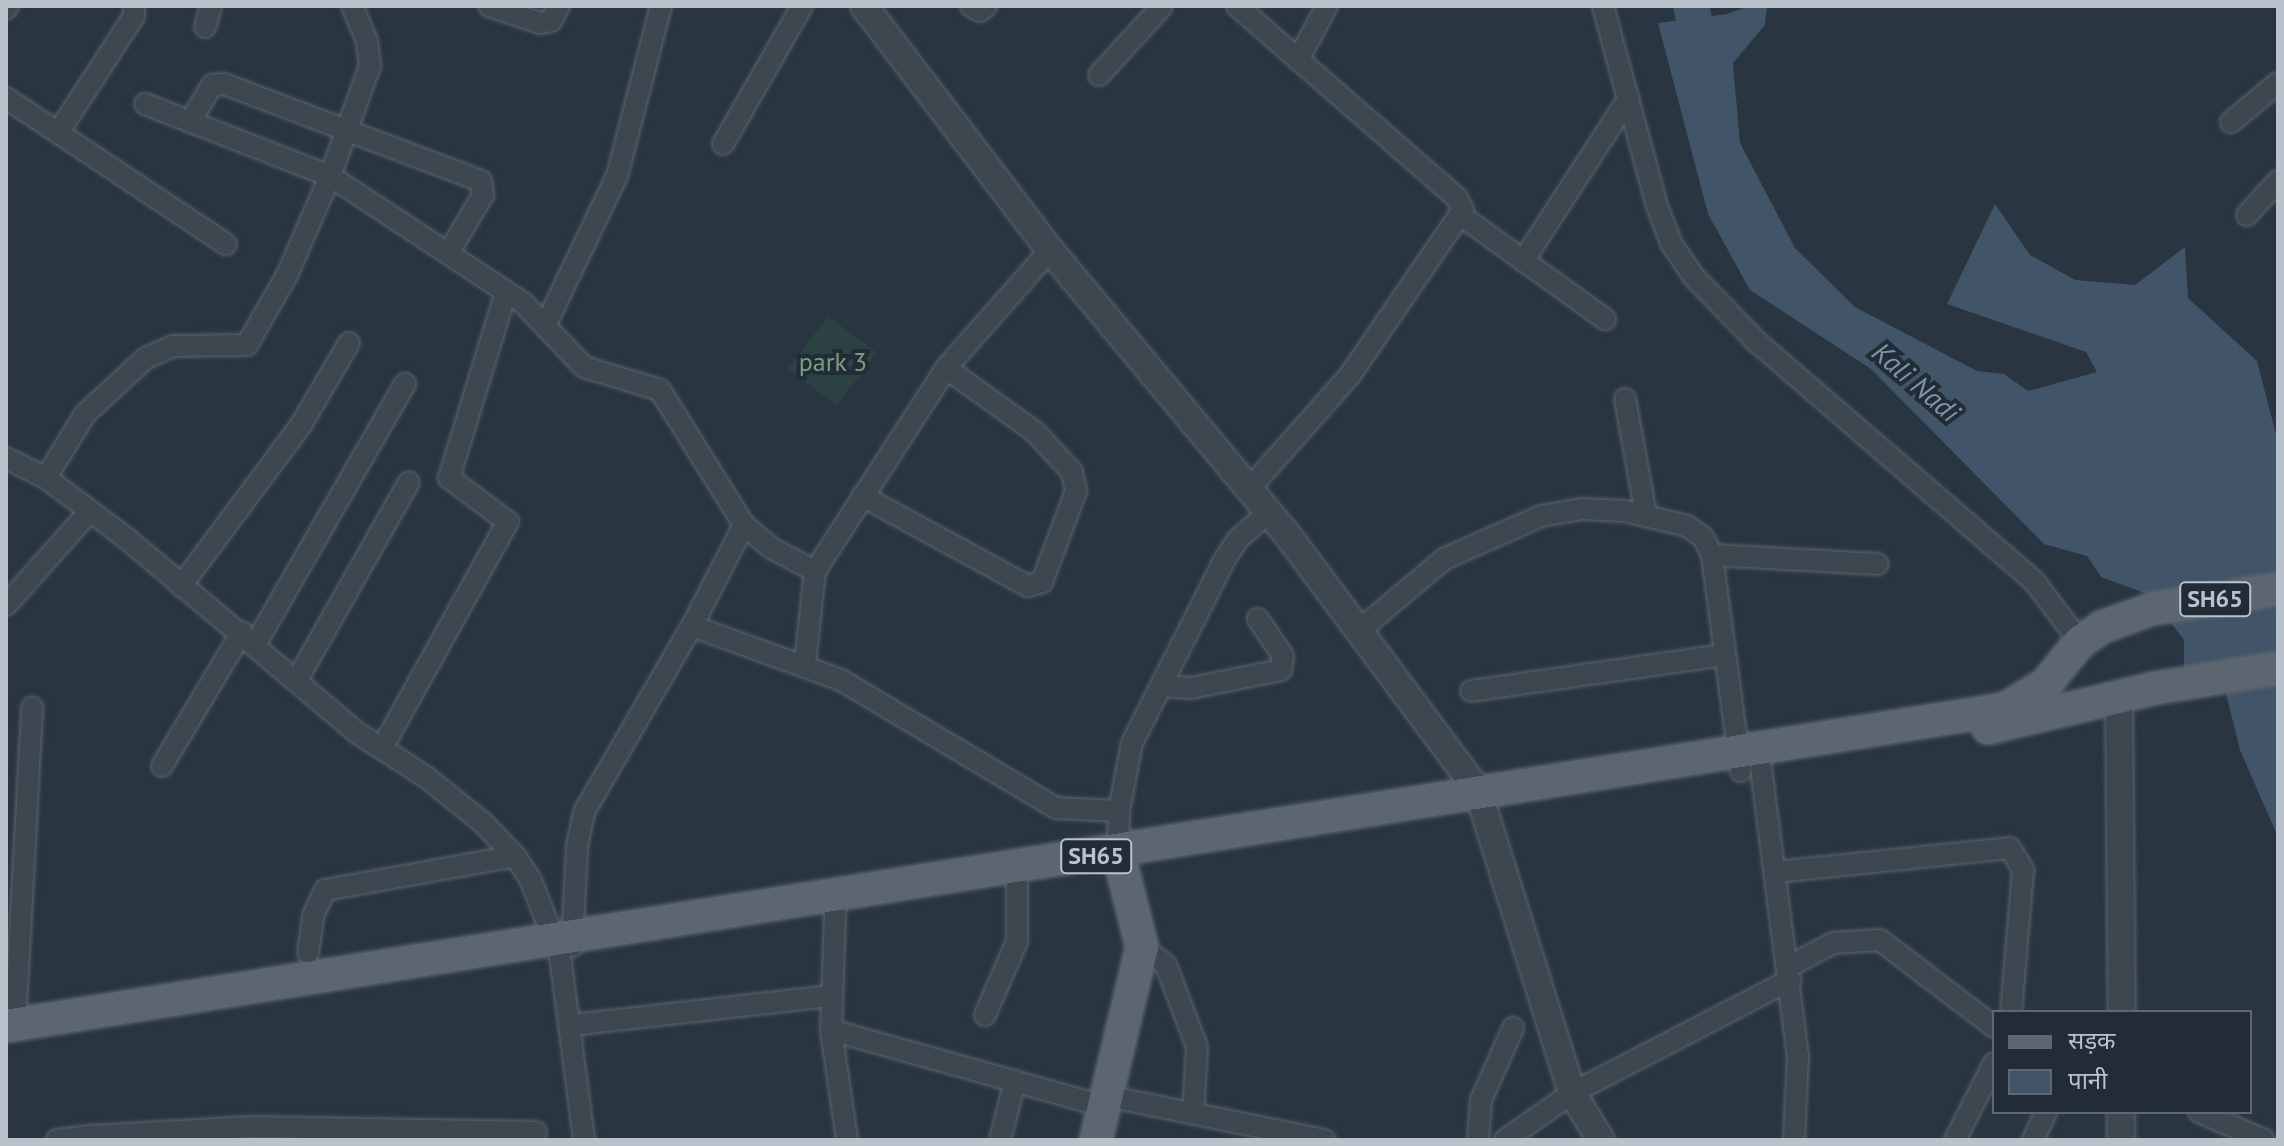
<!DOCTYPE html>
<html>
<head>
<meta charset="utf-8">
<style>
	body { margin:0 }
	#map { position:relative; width:2284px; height:1146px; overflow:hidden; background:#293540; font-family:"PT Sans","Noto Sans Devanagari",sans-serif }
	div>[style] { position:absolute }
	.green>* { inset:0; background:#2c4242; transform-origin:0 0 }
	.water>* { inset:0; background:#415468 }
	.river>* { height:36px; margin:-18px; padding:0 18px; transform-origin:18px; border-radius:18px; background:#415468 }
	.roads { filter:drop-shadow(0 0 2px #5b656e) drop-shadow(0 0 2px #5b656e) }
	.minor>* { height:20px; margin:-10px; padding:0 10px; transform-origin:10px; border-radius:10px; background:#3d4750 }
	.tertiary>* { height:26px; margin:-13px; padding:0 13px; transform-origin:13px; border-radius:13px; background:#3d4750 }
	.primary>* { height:32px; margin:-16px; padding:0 16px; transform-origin:16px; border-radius:16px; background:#5c6670 }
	span { translate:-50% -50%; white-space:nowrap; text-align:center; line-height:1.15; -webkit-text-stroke:8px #222c36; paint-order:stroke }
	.shield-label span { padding:2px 6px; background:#222c36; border:2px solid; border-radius:6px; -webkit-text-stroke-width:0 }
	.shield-label { font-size:24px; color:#bac2cb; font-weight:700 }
	.park-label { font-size:26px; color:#7b9e81 }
	.water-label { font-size:28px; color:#7e94aa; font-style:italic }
	.frame { position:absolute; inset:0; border:8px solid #bac2cb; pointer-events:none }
	.legend { position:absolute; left:1992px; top:1010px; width:260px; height:104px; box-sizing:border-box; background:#222c36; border:2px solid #5f6872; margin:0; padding:10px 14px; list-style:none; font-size:24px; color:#bac2cb }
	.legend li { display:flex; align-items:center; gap:16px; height:40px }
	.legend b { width:40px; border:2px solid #5f6872 }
</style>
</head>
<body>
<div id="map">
	<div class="green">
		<div style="left:828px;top:316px;width:61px;height:66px;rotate:37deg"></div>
	</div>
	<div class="water">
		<div style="clip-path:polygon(1749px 6px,1767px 6px,1765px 25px,1733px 63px,1740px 143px,1795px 248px,1855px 307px,1977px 371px,2004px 374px,2028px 391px,2097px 372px,2086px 352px,1947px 304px,1995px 204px,2030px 255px,2075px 280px,2135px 285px,2185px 247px,2188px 298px,2257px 361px,2278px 442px,2278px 837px,2240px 750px,2218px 662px,2184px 668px,2184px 640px,2150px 595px,2101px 577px,2087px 556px,2044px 544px,1871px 369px,1750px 290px,1708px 214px,1658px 23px,1727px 14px)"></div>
	</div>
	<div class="river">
		<div style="left:1691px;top:6px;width:63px;rotate:77.1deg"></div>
	</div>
	<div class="roads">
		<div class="minor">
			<div style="left:489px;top:6px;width:54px;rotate:18.4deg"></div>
			<div style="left:540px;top:23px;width:11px;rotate:-10deg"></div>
			<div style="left:551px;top:21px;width:17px;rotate:-62deg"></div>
			<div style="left:971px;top:6px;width:10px;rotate:29deg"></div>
			<div style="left:980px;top:11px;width:8px;rotate:-40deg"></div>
			<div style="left:1237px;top:6px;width:292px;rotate:41.1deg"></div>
			<div style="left:1457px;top:198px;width:13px;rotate:63deg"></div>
			<div style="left:1463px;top:210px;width:200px;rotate:124.4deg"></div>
			<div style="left:1350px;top:375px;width:149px;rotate:131.5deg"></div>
			<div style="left:1603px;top:6px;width:207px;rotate:74.9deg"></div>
			<div style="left:1657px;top:206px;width:40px;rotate:69deg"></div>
			<div style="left:1671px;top:243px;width:40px;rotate:56deg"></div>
			<div style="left:1693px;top:276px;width:92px;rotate:45.9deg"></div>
			<div style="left:1757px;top:342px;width:366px;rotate:40.8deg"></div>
			<div style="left:2034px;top:581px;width:76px;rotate:53deg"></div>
			<div style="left:6px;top:9px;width:4px;rotate:-56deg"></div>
			<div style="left:205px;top:27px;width:22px;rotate:-74deg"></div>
			<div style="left:1298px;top:60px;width:61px;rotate:-61.8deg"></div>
			<div style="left:1099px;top:75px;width:93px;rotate:-47.6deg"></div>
			<div style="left:6px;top:98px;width:264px;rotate:33.6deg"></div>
			<div style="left:145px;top:104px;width:199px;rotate:21.3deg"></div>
			<div style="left:330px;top:176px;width:117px;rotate:-70deg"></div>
			<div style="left:370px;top:66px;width:25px;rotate:-97deg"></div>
			<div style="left:367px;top:41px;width:38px;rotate:-113deg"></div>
			<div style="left:190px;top:122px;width:43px;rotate:-59.3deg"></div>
			<div style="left:212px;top:85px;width:12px;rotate:-5deg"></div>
			<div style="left:224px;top:84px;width:275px;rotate:20.7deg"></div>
			<div style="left:481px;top:181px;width:14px;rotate:82deg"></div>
			<div style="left:483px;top:195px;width:66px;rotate:120.8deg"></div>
			<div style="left:2231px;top:122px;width:61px;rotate:-39.7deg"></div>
			<div style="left:58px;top:133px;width:140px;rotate:-57deg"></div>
			<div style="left:134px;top:16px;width:10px;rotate:-90deg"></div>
			<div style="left:723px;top:144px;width:159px;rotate:-60.2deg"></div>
			<div style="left:2247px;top:215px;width:46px;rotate:-47.6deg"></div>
			<div style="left:1463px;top:217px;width:175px;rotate:35.7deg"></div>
			<div style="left:1523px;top:261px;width:194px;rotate:-57deg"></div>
			<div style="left:546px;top:324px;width:164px;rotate:-64.4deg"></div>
			<div style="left:617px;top:176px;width:176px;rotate:-75.5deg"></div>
			<div style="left:1625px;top:399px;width:117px;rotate:79.7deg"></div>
			<div style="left:6px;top:458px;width:45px;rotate:26.6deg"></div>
			<div style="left:46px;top:478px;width:100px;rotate:36.9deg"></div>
			<div style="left:126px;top:538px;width:304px;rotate:40.1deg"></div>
			<div style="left:359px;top:734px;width:80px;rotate:32.7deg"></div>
			<div style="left:426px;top:777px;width:73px;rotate:38.9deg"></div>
			<div style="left:483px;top:823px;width:46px;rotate:45.9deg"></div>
			<div style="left:515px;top:856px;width:30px;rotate:57deg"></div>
			<div style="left:531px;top:881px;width:79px;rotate:68.6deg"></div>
			<div style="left:560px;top:955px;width:187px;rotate:82.6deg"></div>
			<div style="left:46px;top:478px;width:75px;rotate:-58.6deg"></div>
			<div style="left:85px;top:414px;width:83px;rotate:-42.6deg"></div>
			<div style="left:146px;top:358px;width:30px;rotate:-24deg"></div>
			<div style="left:173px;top:346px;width:74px;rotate:-0.8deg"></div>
			<div style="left:247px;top:345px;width:81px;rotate:-60.3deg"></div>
			<div style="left:287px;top:275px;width:108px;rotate:-66.5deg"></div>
			<div style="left:330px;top:176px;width:231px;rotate:33.3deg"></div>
			<div style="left:523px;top:303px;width:88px;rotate:46.4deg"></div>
			<div style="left:584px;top:367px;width:79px;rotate:16.8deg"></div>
			<div style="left:660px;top:390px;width:159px;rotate:58.1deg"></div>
			<div style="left:744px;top:525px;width:35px;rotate:40deg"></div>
			<div style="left:771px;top:548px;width:50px;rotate:27.6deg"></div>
			<div style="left:815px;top:571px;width:93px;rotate:96.2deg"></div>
			<div style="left:862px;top:496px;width:189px;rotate:28.5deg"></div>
			<div style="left:1028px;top:586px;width:15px;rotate:-16deg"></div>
			<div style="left:1042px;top:582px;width:97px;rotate:-69.5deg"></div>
			<div style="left:1076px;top:491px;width:19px;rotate:-102deg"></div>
			<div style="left:1072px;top:472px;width:54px;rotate:-132.8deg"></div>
			<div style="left:1035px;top:432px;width:110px;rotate:-144.3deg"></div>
			<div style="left:1712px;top:555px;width:166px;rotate:3.1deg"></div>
			<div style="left:815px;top:571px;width:243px;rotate:-57.1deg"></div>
			<div style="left:947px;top:367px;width:156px;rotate:-48.6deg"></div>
			<div style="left:181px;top:586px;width:201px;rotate:-53.3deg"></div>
			<div style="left:301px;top:425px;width:95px;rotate:-59.7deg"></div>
			<div style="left:6px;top:605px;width:126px;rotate:-48.2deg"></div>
			<div style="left:692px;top:626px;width:158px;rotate:19.9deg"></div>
			<div style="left:841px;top:680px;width:250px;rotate:30.8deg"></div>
			<div style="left:1056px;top:808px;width:63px;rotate:2.7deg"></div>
			<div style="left:1361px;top:629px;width:109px;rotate:-40.1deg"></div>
			<div style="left:1444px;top:559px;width:106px;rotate:-23.9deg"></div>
			<div style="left:1541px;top:516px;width:42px;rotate:-9.7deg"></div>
			<div style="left:1582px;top:509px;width:43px;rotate:2.7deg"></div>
			<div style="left:1625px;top:511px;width:64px;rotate:13.6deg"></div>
			<div style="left:1687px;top:526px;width:19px;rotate:35deg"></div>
			<div style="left:1703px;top:537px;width:20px;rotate:63deg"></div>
			<div style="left:1712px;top:555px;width:218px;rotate:82.4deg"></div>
			<div style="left:256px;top:643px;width:299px;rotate:-60.1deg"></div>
			<div style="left:297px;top:680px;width:227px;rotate:-60.5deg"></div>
			<div style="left:1161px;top:686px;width:30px;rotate:4deg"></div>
			<div style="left:1191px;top:688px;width:92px;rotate:-11.3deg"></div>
			<div style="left:1281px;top:670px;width:14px;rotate:-82deg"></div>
			<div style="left:1283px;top:656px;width:45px;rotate:-124deg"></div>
			<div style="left:1471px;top:691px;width:256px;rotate:-8.1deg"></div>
			<div style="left:382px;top:748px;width:259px;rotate:-60.9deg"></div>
			<div style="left:508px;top:522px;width:74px;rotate:-143.3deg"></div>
			<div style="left:449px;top:478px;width:195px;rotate:-73deg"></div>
			<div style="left:162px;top:766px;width:156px;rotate:-59.2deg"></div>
			<div style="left:1761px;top:768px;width:289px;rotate:82.7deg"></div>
			<div style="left:1798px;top:1055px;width:85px;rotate:92.7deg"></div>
			<div style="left:1118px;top:852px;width:41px;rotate:-88.6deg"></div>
			<div style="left:1119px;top:811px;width:69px;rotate:-79.2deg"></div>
			<div style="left:1132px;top:743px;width:206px;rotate:-63.2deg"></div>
			<div style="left:1225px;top:559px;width:24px;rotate:-57deg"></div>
			<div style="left:1238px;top:539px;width:41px;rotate:-41.1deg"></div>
			<div style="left:1775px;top:872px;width:236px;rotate:-5.8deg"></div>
			<div style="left:2010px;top:848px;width:26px;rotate:59deg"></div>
			<div style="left:2023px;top:870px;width:143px;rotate:94.8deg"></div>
			<div style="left:835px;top:912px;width:118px;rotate:91.9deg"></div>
			<div style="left:831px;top:1030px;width:111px;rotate:81.7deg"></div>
			<div style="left:572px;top:946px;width:100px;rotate:-87.1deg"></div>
			<div style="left:577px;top:846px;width:35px;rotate:-78deg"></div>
			<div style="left:584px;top:812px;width:215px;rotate:-59.9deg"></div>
			<div style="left:692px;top:626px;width:114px;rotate:-62.8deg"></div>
			<div style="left:1142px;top:947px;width:30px;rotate:37deg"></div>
			<div style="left:1166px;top:965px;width:88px;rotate:69.3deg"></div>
			<div style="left:1197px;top:1047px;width:67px;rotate:93.4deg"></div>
			<div style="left:308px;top:953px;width:37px;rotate:-82deg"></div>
			<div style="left:313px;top:916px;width:29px;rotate:-65deg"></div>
			<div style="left:325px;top:890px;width:193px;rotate:-10.1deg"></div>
			<div style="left:1788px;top:967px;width:51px;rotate:-28.1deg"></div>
			<div style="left:1833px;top:943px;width:47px;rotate:-3.7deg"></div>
			<div style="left:1880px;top:940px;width:143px;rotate:37.3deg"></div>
			<div style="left:985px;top:1015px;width:81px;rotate:-66.6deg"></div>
			<div style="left:1017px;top:941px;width:57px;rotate:-90deg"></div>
			<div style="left:15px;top:1025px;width:318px;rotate:-86.9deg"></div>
			<div style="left:572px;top:1025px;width:260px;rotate:-6.4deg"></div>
			<div style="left:831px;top:1030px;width:283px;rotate:15.6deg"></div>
			<div style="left:1106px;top:1096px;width:223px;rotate:11.4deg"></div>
			<div style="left:2199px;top:1112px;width:71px;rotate:23.3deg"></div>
			<div style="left:90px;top:1136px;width:162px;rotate:-3.2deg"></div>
			<div style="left:252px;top:1127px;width:284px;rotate:1deg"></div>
			<div style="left:57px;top:1140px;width:33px;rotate:-7deg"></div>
			<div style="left:90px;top:1136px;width:4px;rotate:90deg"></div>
			<div style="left:1000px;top:1140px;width:61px;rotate:-75.7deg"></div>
			<div style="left:1478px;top:1140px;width:40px;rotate:-85.7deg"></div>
			<div style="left:1481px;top:1100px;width:79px;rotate:-66deg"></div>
			<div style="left:1505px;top:1140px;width:82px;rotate:-35deg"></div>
			<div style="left:1572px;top:1093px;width:246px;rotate:-27.4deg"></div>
			<div style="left:1955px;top:1140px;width:86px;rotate:-63.1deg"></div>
			<div style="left:2033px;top:1140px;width:31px;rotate:-65deg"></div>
		</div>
		<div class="tertiary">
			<div style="left:864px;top:6px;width:307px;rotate:52.7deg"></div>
			<div style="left:1050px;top:250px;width:368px;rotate:50.2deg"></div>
			<div style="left:1286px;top:533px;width:322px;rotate:53.3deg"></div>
			<div style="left:1478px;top:791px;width:316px;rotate:72.7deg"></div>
			<div style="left:1572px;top:1093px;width:55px;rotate:58.3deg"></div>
			<div style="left:2119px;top:699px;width:313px;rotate:89.5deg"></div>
			<div style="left:2121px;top:1140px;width:28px;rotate:-90deg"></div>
		</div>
		<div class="primary">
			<div style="left:1988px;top:728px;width:173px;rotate:-13.4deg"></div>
			<div style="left:2156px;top:688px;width:124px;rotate:-9.3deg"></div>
			<div style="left:6px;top:1026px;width:2006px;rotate:-9.01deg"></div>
			<div style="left:1987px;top:712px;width:20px;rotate:-11deg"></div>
			<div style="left:2007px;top:708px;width:46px;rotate:-31.6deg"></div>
			<div style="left:2046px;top:684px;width:54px;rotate:-51deg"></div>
			<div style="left:2080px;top:642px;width:27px;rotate:-34deg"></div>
			<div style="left:2102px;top:627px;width:53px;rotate:-19.8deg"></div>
			<div style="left:2152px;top:609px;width:128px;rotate:-9deg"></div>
			<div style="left:1096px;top:1140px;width:198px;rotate:-76.6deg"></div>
			<div style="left:1142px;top:947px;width:98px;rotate:-104.2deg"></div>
		</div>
	</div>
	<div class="shield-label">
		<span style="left:2215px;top:599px">SH65</span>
		<span style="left:1096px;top:856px">SH65</span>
	</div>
	<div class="park-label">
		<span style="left:833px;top:362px">park 3</span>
	</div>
	<div class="water-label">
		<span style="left:1916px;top:382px;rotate:41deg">Kali Nadi</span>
	</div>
	<div class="frame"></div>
	<ul class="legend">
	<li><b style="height:10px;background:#5c6670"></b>सड़क</li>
	<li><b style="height:22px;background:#415468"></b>पानी</li>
	</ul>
</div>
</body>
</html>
